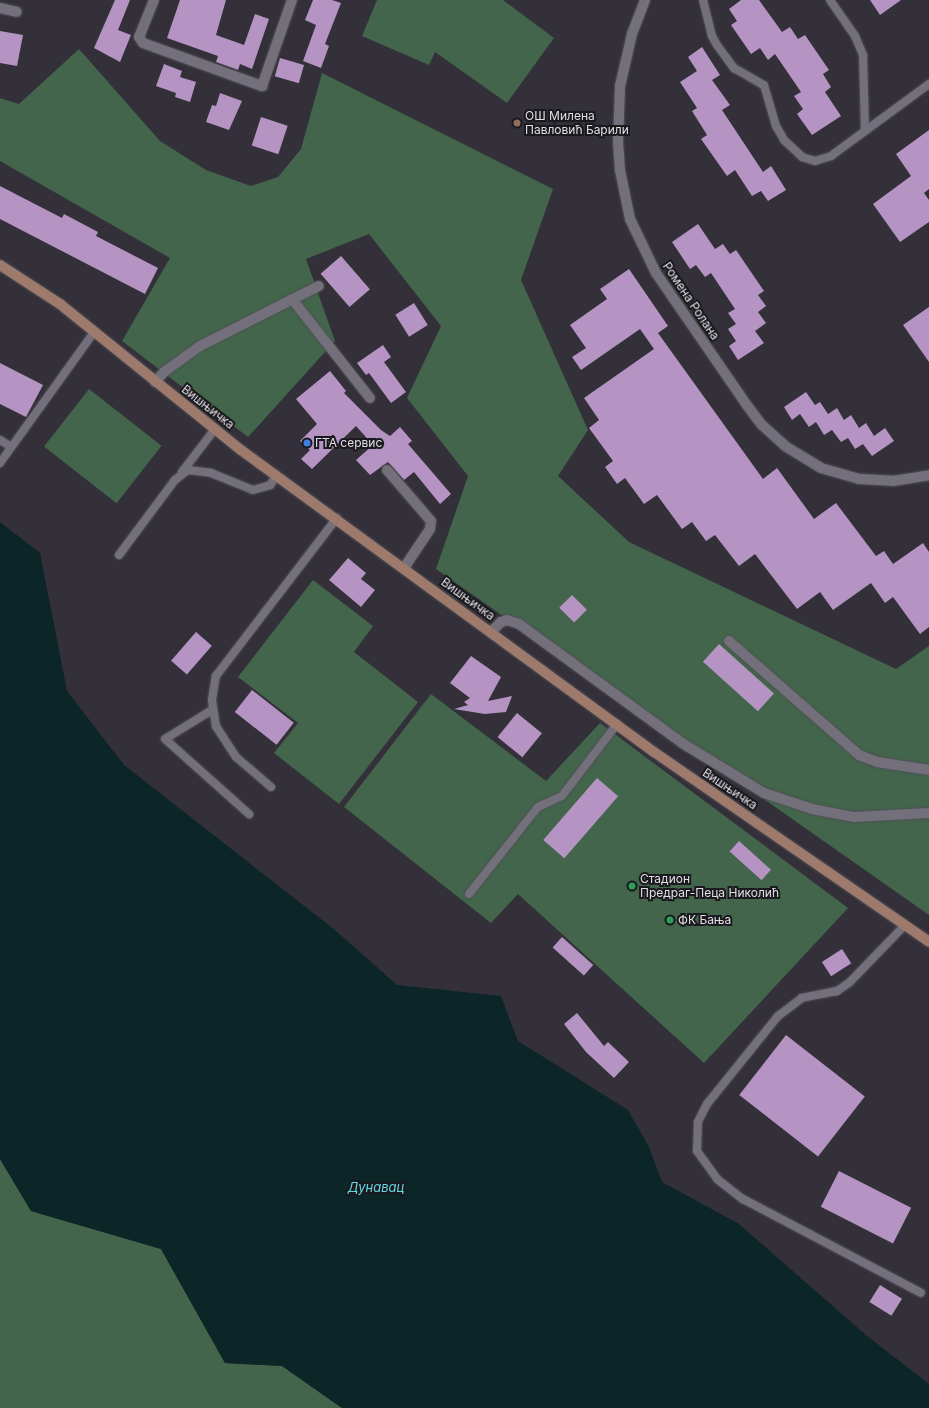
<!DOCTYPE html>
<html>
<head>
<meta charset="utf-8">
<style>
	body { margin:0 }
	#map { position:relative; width:929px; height:1408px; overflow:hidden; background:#333039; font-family:Inter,sans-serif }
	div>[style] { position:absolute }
	.green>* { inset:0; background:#42654b; transform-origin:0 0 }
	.water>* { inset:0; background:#0c2526 }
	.building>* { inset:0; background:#b594c3; transform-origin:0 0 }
	.roads { filter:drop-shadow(0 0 1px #524f57) drop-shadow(0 0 1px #524f57) }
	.lane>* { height:8px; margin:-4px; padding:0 4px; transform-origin:4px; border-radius:4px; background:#73707b }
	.street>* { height:10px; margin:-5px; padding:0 5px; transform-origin:5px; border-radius:5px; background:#73707b }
	.secondary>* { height:10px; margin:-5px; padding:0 5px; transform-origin:5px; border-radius:5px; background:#9d7a6c }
	.dots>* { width:11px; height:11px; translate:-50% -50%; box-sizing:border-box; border:2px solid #1a191d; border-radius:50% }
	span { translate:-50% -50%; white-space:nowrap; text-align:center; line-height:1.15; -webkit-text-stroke:4px #1a191d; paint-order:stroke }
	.poi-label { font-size:12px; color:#e0dee4 }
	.left { translate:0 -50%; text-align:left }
	.street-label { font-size:12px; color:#e0dee4 }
	.water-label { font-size:13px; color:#62d9e0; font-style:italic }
</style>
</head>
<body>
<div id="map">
	<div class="green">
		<div style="clip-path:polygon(377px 0,503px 0,554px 38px,507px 103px,435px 52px,429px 65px,362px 36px)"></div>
		<div style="clip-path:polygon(79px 49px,160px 141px,206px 170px,251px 186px,278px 177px,301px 149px,322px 73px,553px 189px,521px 280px,588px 430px,558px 476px,629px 542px,896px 669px,929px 646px,929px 915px,436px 569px,468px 476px,407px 398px,441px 326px,369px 234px,306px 259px,335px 341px,248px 437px,122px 341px,170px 258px,0 161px,0 98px,19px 104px)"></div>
		<div style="left:89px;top:389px;width:92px;height:73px;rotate:38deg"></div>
		<div style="clip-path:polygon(313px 580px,373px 626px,354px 652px,418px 702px,339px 804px,274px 753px,298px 723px,238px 677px)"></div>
		<div style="clip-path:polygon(431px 694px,546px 781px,600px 723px,848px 908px,704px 1063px,518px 894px,491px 923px,344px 807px)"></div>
		<div style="clip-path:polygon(0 1159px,31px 1211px,161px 1249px,225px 1363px,282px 1366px,342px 1408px,0 1408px)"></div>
	</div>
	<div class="water">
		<div style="clip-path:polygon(0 522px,40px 553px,67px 691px,124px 765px,335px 930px,397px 985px,501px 996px,518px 1041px,628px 1110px,649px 1147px,662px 1182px,739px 1224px,867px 1336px,929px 1384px,929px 1408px,342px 1408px,282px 1366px,225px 1363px,161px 1249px,31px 1211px,0 1159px)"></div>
	</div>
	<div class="building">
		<div style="clip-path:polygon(115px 0,130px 0,118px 30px,131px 35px,120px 62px,94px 48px)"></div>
		<div style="clip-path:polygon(180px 0,226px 0,216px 35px,244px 45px,255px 14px,269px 19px,252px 69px,240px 64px,238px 70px,216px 62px,218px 56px,167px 38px)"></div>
		<div style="clip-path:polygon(313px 0,332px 0,341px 3px,325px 44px,329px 46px,321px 68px,303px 61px,316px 25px,305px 20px)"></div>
		<div style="clip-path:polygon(741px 0,759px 0,782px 32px,790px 27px,798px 39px,805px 35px,829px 70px,823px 74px,831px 87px,825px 92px,841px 116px,812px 135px,797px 114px,803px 109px,794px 96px,801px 92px,775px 54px,768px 60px,760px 48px,751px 54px,731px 25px,737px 21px,729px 9px)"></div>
		<div style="clip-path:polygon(870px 0,901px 0,880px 15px)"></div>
		<div style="clip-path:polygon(0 31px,23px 35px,17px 66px,0 63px)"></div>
		<div style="clip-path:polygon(702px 47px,720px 75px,712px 80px,730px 105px,722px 110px,763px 172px,771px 166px,786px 190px,768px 201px,761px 191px,752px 196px,735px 170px,727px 176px,701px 139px,707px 135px,692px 111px,697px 108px,680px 82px,697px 71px,688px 57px)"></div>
		<div style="left:280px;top:58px;width:25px;height:19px;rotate:16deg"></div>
		<div style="clip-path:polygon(164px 64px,182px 71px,180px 77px,196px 82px,190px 102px,175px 97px,176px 93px,156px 86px)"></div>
		<div style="clip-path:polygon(220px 93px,242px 101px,229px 130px,206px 122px,212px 105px,216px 106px)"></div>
		<div style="left:261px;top:117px;width:28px;height:30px;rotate:18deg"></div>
		<div style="clip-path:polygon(929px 130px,929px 189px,924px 193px,929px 200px,929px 222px,900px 242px,873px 204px,911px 176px,896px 154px)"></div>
		<div style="clip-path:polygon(0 186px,62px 218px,64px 214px,98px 232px,96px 236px,158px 268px,145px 294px,0 219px)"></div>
		<div style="clip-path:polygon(698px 224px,715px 249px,723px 244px,730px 254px,736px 250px,764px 291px,758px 295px,766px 306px,758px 312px,766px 323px,755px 331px,764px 343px,738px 360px,729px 346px,736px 341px,728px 329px,736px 324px,728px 313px,735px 309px,711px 273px,705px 277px,696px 265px,690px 269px,672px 242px)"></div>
		<div style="left:341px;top:256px;width:44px;height:27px;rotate:49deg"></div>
		<div style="clip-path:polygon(629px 269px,668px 326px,658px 333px,763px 479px,777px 468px,814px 519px,836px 503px,876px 556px,884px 551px,893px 564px,923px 543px,929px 552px,929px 627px,920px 634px,893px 597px,885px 603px,871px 583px,833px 610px,820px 592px,797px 609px,755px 554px,739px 566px,715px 535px,706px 541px,692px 522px,682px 529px,657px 495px,644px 504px,625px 478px,617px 484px,605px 467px,613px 461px,589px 428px,599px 420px,584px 398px,654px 349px,640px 329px,581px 370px,572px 357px,586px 348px,570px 325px,607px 299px,600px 289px)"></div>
		<div style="left:414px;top:303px;width:26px;height:22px;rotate:58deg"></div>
		<div style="clip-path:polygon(929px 307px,929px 362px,903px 325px)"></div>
		<div style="clip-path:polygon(383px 345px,391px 357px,384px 362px,406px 392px,391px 403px,369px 373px,366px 375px,357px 363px)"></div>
		<div style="clip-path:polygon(0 363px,43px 385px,26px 417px,0 404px)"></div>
		<div style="clip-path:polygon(330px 371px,346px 391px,344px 393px,381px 430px,390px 436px,400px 427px,412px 441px,408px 444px,451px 494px,440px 504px,414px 472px,404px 480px,388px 462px,370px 475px,356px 460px,373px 445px,356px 426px,312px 469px,301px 459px,310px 450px,300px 441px,317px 424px,296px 399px)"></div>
		<div style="clip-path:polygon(806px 392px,815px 405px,820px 402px,828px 414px,837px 408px,844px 420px,851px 415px,859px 428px,866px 423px,874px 436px,885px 428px,894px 441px,872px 456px,863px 444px,855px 449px,848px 438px,841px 442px,832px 430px,824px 435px,816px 422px,809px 427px,800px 414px,792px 420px,784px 407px)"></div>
		<div style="clip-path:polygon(348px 558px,366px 573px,361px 579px,375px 590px,361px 607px,329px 580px)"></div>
		<div style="left:572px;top:595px;width:21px;height:18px;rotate:45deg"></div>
		<div style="left:196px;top:632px;width:21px;height:38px;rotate:41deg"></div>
		<div style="left:719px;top:644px;width:74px;height:24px;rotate:42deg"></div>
		<div style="clip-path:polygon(471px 656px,501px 677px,488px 701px,512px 696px,506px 712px,485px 714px,454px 709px,468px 705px,464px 702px,470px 698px,450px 683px)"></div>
		<div style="left:252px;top:690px;width:53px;height:28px;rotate:38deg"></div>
		<div style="left:517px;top:713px;width:32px;height:31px;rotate:39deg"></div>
		<div style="left:597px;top:778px;width:28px;height:82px;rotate:41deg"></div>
		<div style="left:739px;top:841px;width:43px;height:14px;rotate:42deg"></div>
		<div style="left:562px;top:937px;width:42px;height:14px;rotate:42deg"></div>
		<div style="left:842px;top:949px;width:17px;height:24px;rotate:57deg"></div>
		<div style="clip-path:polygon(577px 1013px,604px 1046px,608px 1042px,629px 1062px,614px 1078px,586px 1052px,564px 1024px)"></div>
		<div style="left:786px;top:1035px;width:100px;height:76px;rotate:38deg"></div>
		<div style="left:839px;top:1171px;width:81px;height:40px;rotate:27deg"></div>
		<div style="left:880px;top:1285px;width:26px;height:20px;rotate:32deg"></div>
	</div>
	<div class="roads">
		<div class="lane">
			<div style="left:703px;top:0;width:37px;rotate:76deg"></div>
			<div style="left:712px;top:36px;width:10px;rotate:61deg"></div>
			<div style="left:717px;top:45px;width:29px;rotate:54deg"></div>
			<div style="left:734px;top:68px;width:34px;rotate:30deg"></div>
			<div style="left:764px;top:85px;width:43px;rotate:73.7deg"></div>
			<div style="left:776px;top:126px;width:16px;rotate:60deg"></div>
			<div style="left:784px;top:140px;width:25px;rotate:43deg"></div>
			<div style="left:802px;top:157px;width:14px;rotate:17deg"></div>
			<div style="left:815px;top:161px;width:17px;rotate:-17deg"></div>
			<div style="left:831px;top:156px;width:122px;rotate:-36.3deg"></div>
			<div style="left:830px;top:0;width:44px;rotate:55.2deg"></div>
			<div style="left:855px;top:36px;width:21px;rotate:67deg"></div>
			<div style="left:863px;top:55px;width:76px;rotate:88.5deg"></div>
			<div style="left:0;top:440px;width:13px;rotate:32deg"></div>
			<div style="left:0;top:463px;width:161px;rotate:-54.3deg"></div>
			<div style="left:182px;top:472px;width:54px;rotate:-52.5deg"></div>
			<div style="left:119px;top:555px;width:94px;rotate:-53.3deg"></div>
			<div style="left:175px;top:480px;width:16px;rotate:-38deg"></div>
			<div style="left:188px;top:470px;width:23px;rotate:7deg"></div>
			<div style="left:211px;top:473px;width:45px;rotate:22deg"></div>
			<div style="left:253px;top:490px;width:18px;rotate:-16deg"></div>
			<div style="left:270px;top:485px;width:12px;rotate:-55deg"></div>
			<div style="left:212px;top:710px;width:55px;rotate:148.3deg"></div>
			<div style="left:165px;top:739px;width:113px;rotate:41.8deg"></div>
			<div style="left:271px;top:787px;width:46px;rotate:-139.4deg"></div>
			<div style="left:236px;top:757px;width:37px;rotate:-123deg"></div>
			<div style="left:216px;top:726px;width:26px;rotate:-99deg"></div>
			<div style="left:212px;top:700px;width:24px;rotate:-81deg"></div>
			<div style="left:216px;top:676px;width:199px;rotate:-52.6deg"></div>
			<div style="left:469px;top:894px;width:111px;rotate:-51.6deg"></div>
			<div style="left:538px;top:807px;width:26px;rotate:-25deg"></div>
			<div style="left:562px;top:796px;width:91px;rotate:-52.6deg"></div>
			<div style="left:905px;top:925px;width:79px;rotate:134deg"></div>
			<div style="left:850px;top:982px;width:16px;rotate:145deg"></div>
			<div style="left:837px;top:991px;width:36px;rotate:169deg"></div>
			<div style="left:802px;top:998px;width:30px;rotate:143deg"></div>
			<div style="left:778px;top:1016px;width:113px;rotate:128.9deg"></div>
			<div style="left:707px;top:1104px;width:20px;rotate:117deg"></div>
			<div style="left:698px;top:1122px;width:29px;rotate:92deg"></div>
			<div style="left:697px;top:1151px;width:34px;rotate:54deg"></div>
			<div style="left:717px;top:1179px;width:33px;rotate:38deg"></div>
			<div style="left:743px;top:1199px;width:201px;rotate:27.8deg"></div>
		</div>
		<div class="street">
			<div style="left:154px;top:0;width:40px;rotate:112deg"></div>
			<div style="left:139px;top:37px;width:7px;rotate:56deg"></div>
			<div style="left:143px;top:43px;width:127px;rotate:19.9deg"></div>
			<div style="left:262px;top:86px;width:91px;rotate:-70.8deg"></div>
			<div style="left:645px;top:0;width:36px;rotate:111deg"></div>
			<div style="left:632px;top:34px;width:53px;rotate:103deg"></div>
			<div style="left:620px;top:86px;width:56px;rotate:92deg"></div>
			<div style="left:618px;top:142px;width:28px;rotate:86deg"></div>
			<div style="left:620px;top:170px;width:50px;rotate:78.5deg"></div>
			<div style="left:630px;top:219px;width:60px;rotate:64.3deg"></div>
			<div style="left:656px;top:273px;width:159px;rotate:55.5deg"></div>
			<div style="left:746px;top:404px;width:26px;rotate:53deg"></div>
			<div style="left:762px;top:425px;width:31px;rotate:42deg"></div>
			<div style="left:785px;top:446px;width:42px;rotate:31.4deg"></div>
			<div style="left:821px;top:468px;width:40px;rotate:16deg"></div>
			<div style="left:859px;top:479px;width:34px;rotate:3deg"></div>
			<div style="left:893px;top:481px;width:36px;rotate:-9deg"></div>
			<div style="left:0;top:8px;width:17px;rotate:13deg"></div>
			<div style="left:292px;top:299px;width:126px;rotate:51.8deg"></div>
			<div style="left:155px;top:382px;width:13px;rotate:-48deg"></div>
			<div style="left:164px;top:372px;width:44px;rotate:-35.8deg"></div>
			<div style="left:200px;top:346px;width:133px;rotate:-26.8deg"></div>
			<div style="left:387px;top:470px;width:67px;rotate:49.2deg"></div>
			<div style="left:431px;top:521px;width:8px;rotate:97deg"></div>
			<div style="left:430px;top:529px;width:47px;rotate:123.7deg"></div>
			<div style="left:491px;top:632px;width:14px;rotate:-45deg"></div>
			<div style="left:501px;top:622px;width:6px;rotate:-18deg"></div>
			<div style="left:507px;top:620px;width:13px;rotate:18deg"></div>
			<div style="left:519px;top:624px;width:202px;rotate:36.1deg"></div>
			<div style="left:682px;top:743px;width:96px;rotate:31.4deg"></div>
			<div style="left:764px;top:793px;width:51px;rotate:18.4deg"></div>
			<div style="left:812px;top:809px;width:43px;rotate:10.8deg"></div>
			<div style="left:854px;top:817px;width:75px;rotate:-3.1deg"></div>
			<div style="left:729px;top:641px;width:173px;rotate:41.2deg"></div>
			<div style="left:859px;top:755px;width:19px;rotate:21deg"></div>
			<div style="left:877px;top:762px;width:53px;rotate:8.7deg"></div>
		</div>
		<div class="secondary">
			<div style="left:0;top:265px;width:72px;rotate:33deg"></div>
			<div style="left:60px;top:304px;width:233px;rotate:38.9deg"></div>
			<div style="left:241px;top:450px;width:512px;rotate:36.18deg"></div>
			<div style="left:654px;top:752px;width:334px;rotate:34.6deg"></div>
		</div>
	</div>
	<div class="dots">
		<div style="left:517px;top:123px;background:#8d6e63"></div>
		<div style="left:307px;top:443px;background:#3f7fe0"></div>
		<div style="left:632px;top:886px;background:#2e9e5b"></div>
		<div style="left:670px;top:920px;background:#2e9e5b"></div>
	</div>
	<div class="poi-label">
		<span class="left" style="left:525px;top:123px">ОШ Милена<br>Павловић Барили</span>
		<span class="left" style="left:315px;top:443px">ГТА сервис</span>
		<span class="left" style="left:640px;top:886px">Стадион<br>Предраг-Пеца Николић</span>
		<span class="left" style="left:678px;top:920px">ФК Бања</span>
	</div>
	<div class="street-label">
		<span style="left:691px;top:301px;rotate:56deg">Ромена Ролана</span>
		<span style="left:208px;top:407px;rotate:38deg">Вишњичка</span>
		<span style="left:468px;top:599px;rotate:36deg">Вишњичка</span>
		<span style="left:730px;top:789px;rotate:34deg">Вишњичка</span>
	</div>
	<div class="water-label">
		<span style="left:376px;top:1187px">Дунавац</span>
	</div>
</div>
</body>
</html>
